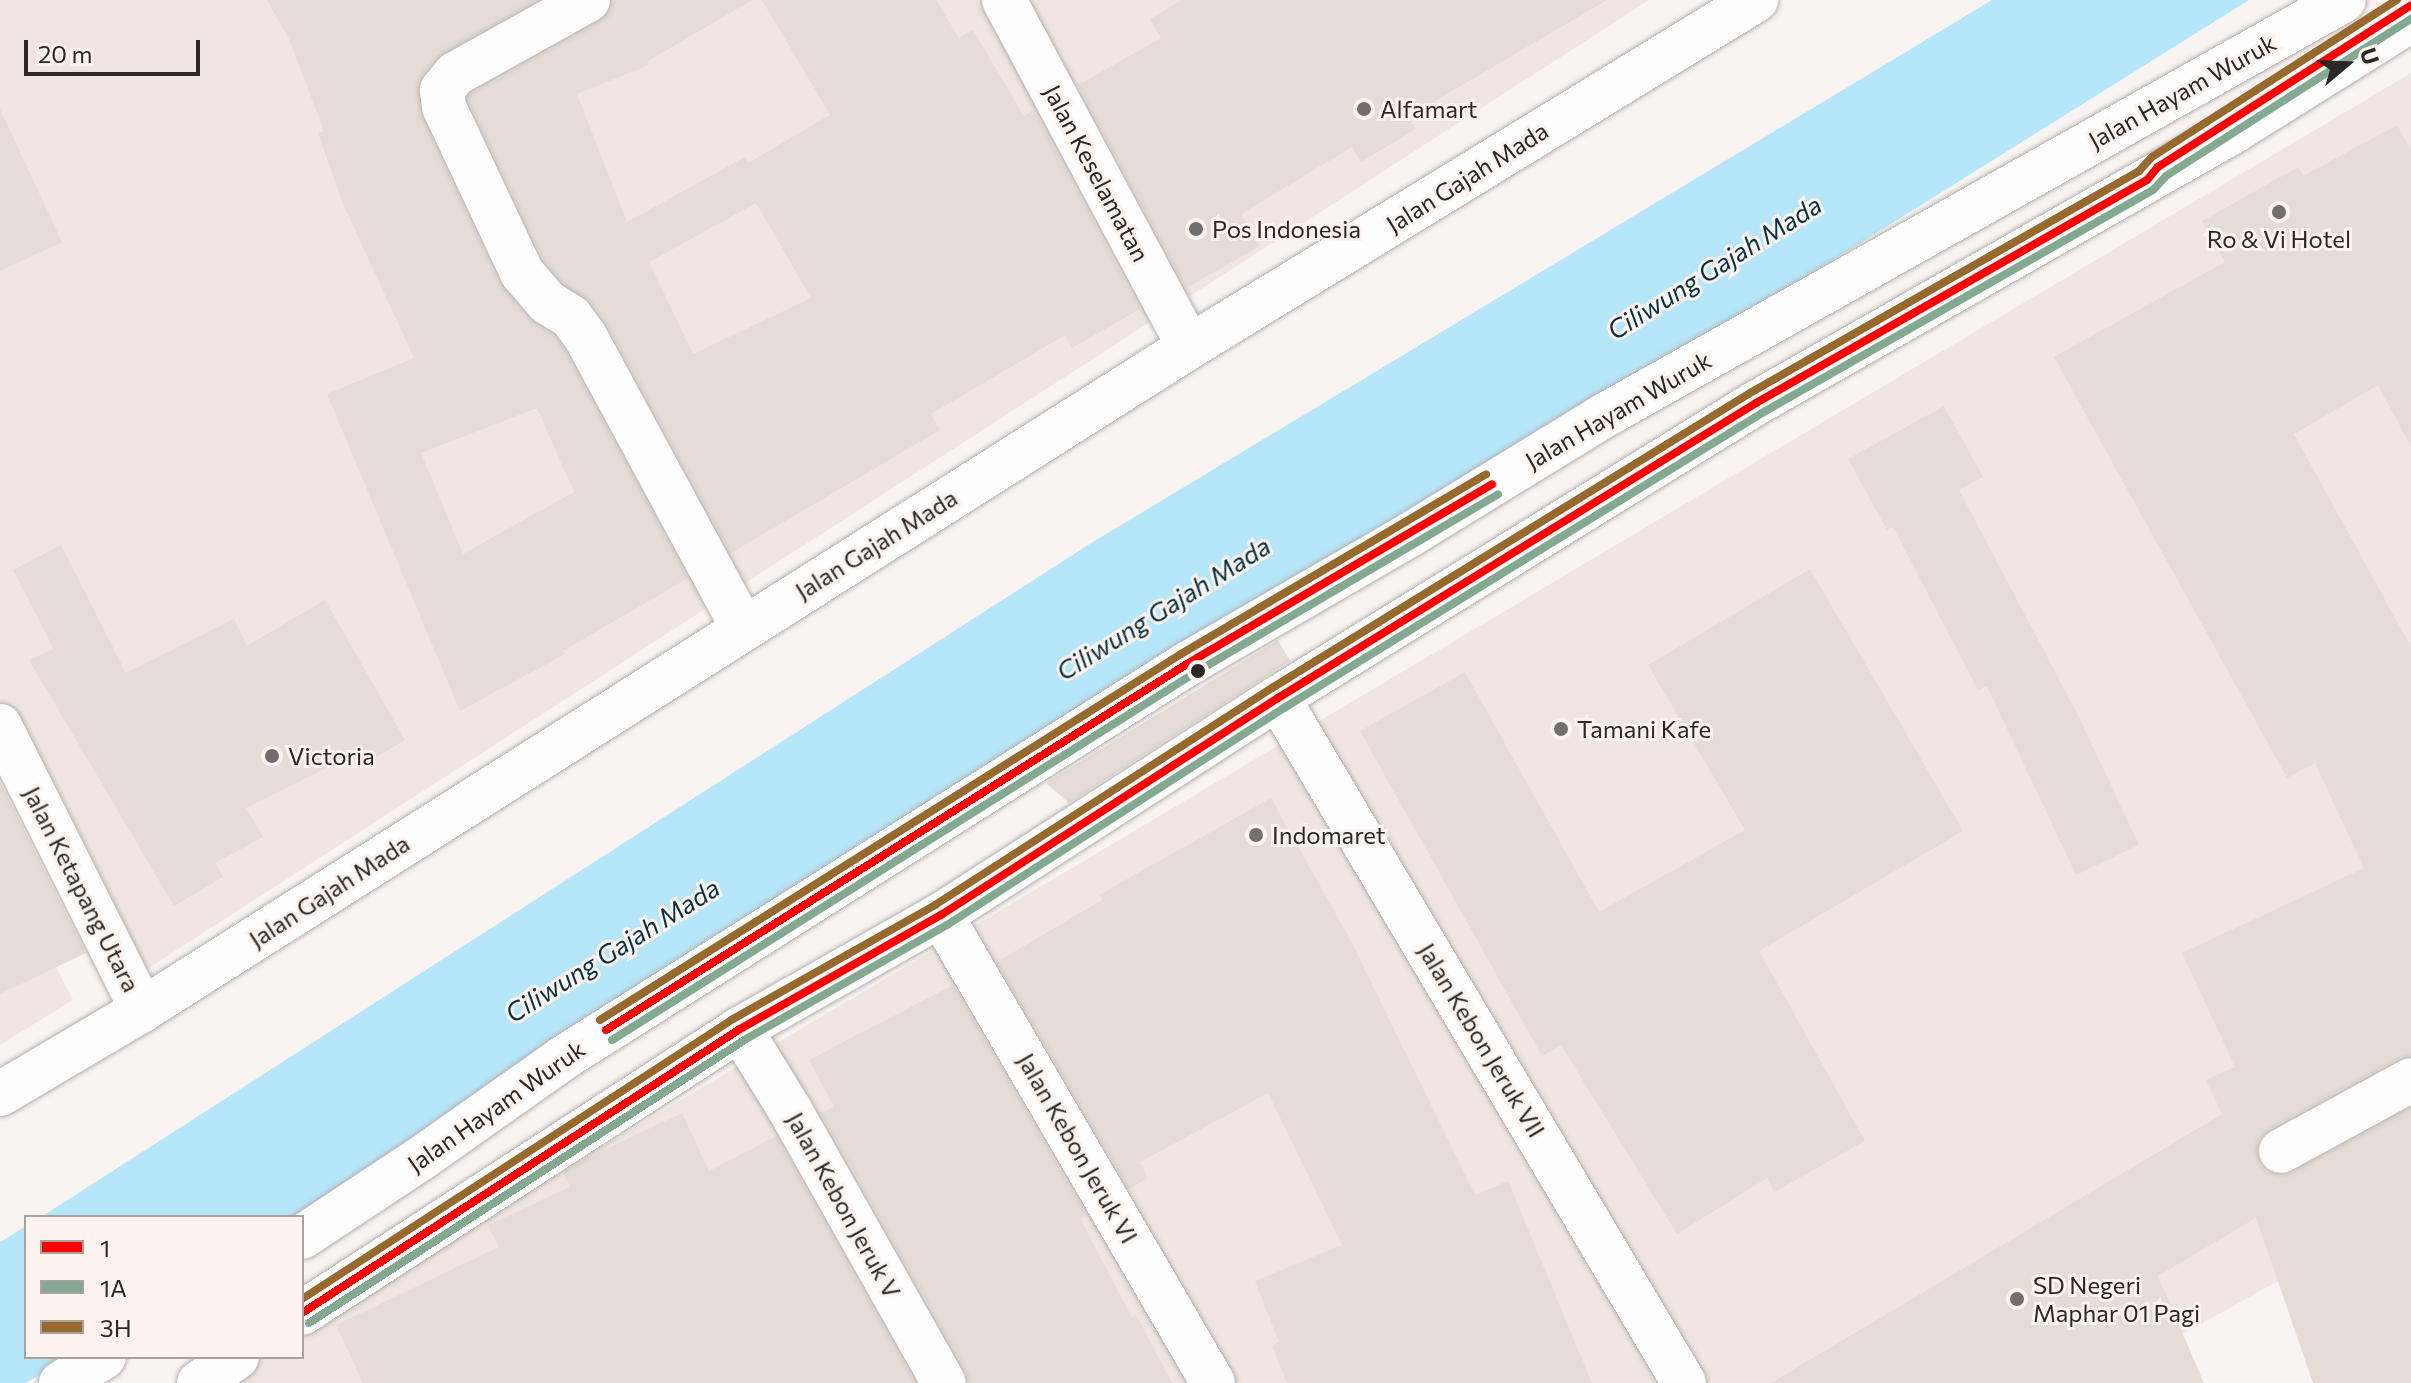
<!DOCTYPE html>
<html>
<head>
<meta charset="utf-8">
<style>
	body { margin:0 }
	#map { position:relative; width:2411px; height:1383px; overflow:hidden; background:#f9f4f2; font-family:Commissioner,sans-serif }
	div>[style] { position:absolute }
	.built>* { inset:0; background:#f0e5e0 }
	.water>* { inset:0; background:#b6e6f9 }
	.building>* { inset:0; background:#e5dcd5 }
	.roads { filter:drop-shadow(0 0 2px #b2afad) drop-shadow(0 0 2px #b2afad) }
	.street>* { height:44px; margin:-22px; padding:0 22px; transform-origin:22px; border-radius:22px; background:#fefdfd }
	.secondary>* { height:44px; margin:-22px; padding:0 22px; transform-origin:22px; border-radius:22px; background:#fefdfd }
	.primary>* { height:44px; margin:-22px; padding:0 22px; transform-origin:22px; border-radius:22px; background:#fefdfd }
	.bus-1>* { height:8px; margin:-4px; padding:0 4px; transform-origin:4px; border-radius:4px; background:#f00 }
	.bus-2>* { height:8px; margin:-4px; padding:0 4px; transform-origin:4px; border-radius:4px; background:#83aa91 }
	.bus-3>* { height:8px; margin:-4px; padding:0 4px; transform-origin:4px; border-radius:4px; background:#97692d }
	.dots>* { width:22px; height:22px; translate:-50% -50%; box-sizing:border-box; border:4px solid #fcf3ef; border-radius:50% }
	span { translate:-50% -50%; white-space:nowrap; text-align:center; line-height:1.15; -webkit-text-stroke:6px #fcf3ef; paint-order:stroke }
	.street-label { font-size:24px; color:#2a2725 }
	.poi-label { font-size:24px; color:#2a2725 }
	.left { translate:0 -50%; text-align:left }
	.water-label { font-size:26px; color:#053241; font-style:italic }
	.legend { position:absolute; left:24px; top:1215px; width:280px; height:144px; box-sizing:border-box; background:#fcf3ef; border:2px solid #a8a19e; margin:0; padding:10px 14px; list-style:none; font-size:24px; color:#2a2725 }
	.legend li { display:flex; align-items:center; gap:16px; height:40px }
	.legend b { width:40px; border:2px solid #a8a19e }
	.north { position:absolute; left:2307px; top:24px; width:80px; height:80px; -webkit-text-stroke:6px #fcf3ef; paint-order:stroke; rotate:71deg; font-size:22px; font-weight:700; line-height:32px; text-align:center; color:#2a2725 }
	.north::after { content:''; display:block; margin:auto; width:28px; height:36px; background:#2a2725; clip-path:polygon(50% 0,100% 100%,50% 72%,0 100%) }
	.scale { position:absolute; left:24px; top:40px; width:176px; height:36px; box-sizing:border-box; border:4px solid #2a2725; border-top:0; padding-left:10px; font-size:24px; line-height:28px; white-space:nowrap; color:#2a2725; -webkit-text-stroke:6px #fcf3ef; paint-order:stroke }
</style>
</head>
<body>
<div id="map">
	<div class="built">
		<div style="clip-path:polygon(0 0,1649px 0,138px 975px,0 707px)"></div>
		<div style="clip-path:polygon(2411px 73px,2411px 1207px,2095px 1383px,204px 1383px,248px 1357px,302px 1357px,302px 1325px)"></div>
		<div style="clip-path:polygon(0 858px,73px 1000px,0 1045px)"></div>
	</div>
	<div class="water">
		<div style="clip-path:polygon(1992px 0,2249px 0,302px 1217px,41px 1217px,1088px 545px)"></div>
		<div style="clip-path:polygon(26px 1226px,26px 1357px,70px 1357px,26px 1383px,0 1383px,0 1242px)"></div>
	</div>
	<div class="building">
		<div style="clip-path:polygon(evenodd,267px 0,537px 0,436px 58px,418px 82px,419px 110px,499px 284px,528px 318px,554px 336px,564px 349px,688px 578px,563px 651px,565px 654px,460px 711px,327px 394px,414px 358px,343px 204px,318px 133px,324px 131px,290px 41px,267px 0,537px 408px,574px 492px,463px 554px,421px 453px,537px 408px)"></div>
		<div style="clip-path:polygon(evenodd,613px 0,752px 0,648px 61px,649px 65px,577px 94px,627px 222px,745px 157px,748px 163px,830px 115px,762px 0,936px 0,959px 38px,973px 30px,1024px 116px,1034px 110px,1140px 309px,1072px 348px,1065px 335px,931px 414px,940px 430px,731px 553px,605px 321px,591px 302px,563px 283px,543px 259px,468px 100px,471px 94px,600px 22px,610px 12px,613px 0,756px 203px,811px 298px,693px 354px,649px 262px,756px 203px)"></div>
		<div style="clip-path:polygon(1182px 0,1607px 0,1408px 117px,1416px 129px,1361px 162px,1352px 147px,1241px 214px,1260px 246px,1186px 288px,1078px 85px,1161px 38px,1150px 19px)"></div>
		<div style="clip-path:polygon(0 109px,62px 242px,0 271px)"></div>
		<div style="clip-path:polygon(2397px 125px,2411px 150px,2411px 447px,2378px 385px,2294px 434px,2411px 647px,2411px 1055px,2399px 1058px,2269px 1129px,2259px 1139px,2256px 1151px,2260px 1164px,2267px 1172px,2280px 1176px,2292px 1173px,2411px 1108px,2411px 1383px,2313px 1383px,2256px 1218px,2158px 1276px,2204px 1383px,1771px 1383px,2222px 1114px,2206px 1080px,2235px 1067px,2182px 953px,2364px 868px,2315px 763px,2287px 778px,2054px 357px,2225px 262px,2202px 221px,2298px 167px,2303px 176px)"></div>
		<div style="clip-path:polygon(1944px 406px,1983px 477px,1959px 490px,2079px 717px,2139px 845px,2076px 875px,1987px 686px,1978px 690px,1893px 527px,1887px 530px,1848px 459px)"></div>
		<div style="clip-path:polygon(61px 545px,126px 673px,234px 619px,247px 646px,325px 600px,405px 740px,358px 768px,351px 756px,246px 808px,263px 837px,215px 863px,223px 877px,174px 906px,29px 660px,54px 649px,13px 570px)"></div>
		<div style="clip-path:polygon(1810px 569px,1963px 831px,1759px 951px,1865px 1141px,1774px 1192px,1767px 1178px,1677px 1234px,1561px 1045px,1542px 1056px,1360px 731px,1465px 672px,1599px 912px,1745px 830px,1648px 665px)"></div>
		<div style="clip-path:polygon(1278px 640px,1290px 661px,1069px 803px,1046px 783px)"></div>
		<div style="clip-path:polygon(0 782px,86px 953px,0 994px)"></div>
		<div style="clip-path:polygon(1271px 798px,1352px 943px,1475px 1195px,1508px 1181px,1592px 1383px,1287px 1383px,1272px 1346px,1279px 1342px,1255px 1281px,1342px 1245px,1268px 1093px,1140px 1162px,1148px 1178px,1129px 1189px,997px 962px,1102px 900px,1099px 895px)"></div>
		<div style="clip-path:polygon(953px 985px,1086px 1214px,1080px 1218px,1132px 1318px,1136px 1315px,1172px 1383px,969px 1383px,966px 1371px,821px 1113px,834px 1107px,809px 1060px)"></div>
		<div style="clip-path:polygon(682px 1113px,709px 1171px,776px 1136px,915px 1383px,363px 1383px,336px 1325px,499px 1247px,488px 1225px,570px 1187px,563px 1173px,587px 1158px)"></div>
	</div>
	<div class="roads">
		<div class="street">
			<div style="left:588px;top:0;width:152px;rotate:150.9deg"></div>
			<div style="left:455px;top:74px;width:21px;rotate:129deg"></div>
			<div style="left:442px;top:90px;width:17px;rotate:83deg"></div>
			<div style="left:444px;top:107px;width:183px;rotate:64.8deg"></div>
			<div style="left:522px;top:273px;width:38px;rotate:49deg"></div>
			<div style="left:547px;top:302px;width:28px;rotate:32deg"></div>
			<div style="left:571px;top:317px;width:24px;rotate:54deg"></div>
			<div style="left:585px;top:336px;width:332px;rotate:61.6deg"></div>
			<div style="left:1004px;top:0;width:393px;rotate:61.9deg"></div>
			<div style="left:1278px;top:698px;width:796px;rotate:59.34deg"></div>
			<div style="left:941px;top:915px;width:541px;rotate:59.83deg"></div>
			<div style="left:740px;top:1029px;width:95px;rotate:58.3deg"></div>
			<div style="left:790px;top:1110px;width:313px;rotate:60.6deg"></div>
			<div style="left:2281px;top:1151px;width:148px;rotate:-28.6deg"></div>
		</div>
		<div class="secondary">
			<div style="left:0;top:726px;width:318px;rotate:63.4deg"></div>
		</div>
		<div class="primary">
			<div style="left:0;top:1094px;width:165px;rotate:-30.6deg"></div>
			<div style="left:142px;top:1010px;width:1239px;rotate:-32.34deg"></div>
			<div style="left:1189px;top:347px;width:665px;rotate:-31.47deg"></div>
			<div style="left:302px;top:1237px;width:141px;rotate:-33.5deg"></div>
			<div style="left:420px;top:1159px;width:175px;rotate:-35.2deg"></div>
			<div style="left:563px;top:1058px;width:738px;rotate:-32.27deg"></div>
			<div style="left:1187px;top:664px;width:259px;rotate:-30.1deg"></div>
			<div style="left:1411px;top:534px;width:230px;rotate:-31.5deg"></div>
			<div style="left:1607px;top:414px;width:845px;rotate:-29.32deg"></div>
			<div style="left:302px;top:1313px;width:522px;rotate:-32.96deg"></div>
			<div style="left:740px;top:1029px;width:231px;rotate:-29.6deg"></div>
			<div style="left:941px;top:915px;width:401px;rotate:-32.8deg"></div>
			<div style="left:1278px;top:698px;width:562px;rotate:-31.68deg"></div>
			<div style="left:1756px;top:403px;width:550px;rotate:-29.64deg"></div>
			<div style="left:2234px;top:131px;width:209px;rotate:-32.1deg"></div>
			<div style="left:61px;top:1383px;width:50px;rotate:-31.2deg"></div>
			<div style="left:199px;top:1383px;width:46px;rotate:-34.4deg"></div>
		</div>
	</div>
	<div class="bus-1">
		<div style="left:606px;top:1030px;width:687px;rotate:-32.21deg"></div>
		<div style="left:1187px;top:664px;width:354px;rotate:-30.5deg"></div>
		<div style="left:302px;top:1313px;width:522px;rotate:-32.96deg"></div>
		<div style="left:740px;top:1029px;width:231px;rotate:-29.6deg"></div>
		<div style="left:941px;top:915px;width:401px;rotate:-32.8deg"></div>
		<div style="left:1278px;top:698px;width:562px;rotate:-31.68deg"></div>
		<div style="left:1756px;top:403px;width:450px;rotate:-29.7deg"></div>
		<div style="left:2147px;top:180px;width:17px;rotate:-50deg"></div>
		<div style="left:2158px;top:167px;width:300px;rotate:-32.6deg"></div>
	</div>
	<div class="bus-2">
		<div style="left:612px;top:1040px;width:687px;rotate:-32.21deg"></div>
		<div style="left:1193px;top:674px;width:354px;rotate:-30.5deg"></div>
		<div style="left:309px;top:1323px;width:521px;rotate:-33.02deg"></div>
		<div style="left:746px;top:1039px;width:231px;rotate:-29.6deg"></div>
		<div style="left:947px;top:925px;width:401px;rotate:-32.8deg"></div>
		<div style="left:1284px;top:708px;width:562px;rotate:-31.68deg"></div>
		<div style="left:1762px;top:413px;width:450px;rotate:-29.7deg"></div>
		<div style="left:2153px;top:190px;width:19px;rotate:-47deg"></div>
		<div style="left:2166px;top:176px;width:291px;rotate:-32.7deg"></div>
	</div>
	<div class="bus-3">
		<div style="left:600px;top:1020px;width:687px;rotate:-32.21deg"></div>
		<div style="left:1181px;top:654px;width:354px;rotate:-30.5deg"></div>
		<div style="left:302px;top:1299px;width:514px;rotate:-33.01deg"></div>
		<div style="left:733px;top:1019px;width:232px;rotate:-29.4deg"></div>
		<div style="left:935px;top:905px;width:401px;rotate:-32.8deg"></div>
		<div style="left:1272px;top:688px;width:562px;rotate:-31.68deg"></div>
		<div style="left:1750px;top:393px;width:448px;rotate:-29.7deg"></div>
		<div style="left:2139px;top:171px;width:19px;rotate:-47deg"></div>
		<div style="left:2152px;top:157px;width:291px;rotate:-32.7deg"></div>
	</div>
	<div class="dots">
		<div style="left:1364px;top:109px;background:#726f6d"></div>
		<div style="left:2279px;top:212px;background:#726f6d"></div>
		<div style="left:1196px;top:229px;background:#726f6d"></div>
		<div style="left:1198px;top:671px;background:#2a2725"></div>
		<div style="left:1561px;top:729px;background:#726f6d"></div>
		<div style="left:272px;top:756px;background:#726f6d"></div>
		<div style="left:1256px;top:835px;background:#726f6d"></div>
		<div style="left:2017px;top:1299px;background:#726f6d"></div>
	</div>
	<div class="street-label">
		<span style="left:2182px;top:91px;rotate:-29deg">Jalan Hayam Wuruk</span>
		<span style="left:1097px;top:173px;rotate:62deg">Jalan Keselamatan</span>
		<span style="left:1467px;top:177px;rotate:-32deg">Jalan Gajah Mada</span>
		<span style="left:1618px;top:410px;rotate:-30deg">Jalan Hayam Wuruk</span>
		<span style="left:876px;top:544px;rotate:-32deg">Jalan Gajah Mada</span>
		<span style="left:82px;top:889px;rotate:63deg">Jalan Ketapang Utara</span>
		<span style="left:329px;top:891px;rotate:-33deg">Jalan Gajah Mada</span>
		<span style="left:1482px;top:1040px;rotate:59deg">Jalan Kebon Jeruk VII</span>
		<span style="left:496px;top:1106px;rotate:-35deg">Jalan Hayam Wuruk</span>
		<span style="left:1078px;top:1148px;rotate:60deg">Jalan Kebon Jeruk VI</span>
		<span style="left:844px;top:1205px;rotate:61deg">Jalan Kebon Jeruk V</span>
	</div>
	<div class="poi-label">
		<span class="left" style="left:1380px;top:109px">Alfamart</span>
		<span class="left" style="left:1212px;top:229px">Pos Indonesia</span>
		<span style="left:2279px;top:239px">Ro &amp; Vi Hotel</span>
		<span class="left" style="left:1577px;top:729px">Tamani Kafe</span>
		<span class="left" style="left:288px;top:756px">Victoria</span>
		<span class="left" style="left:1272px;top:835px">Indomaret</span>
		<span class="left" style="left:2033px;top:1299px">SD Negeri<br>Maphar 01 Pagi</span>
	</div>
	<div class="water-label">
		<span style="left:1714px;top:267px;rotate:-32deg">Ciliwung Gajah Mada</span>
		<span style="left:1163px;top:608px;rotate:-32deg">Ciliwung Gajah Mada</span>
		<span style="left:612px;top:950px;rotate:-32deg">Ciliwung Gajah Mada</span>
	</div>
	<ul class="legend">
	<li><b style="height:10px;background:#f00"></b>1</li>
	<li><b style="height:10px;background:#83aa91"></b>1A</li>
	<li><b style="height:10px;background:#97692d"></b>3H</li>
	</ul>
	<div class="north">U</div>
	<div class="scale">20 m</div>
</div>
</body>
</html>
